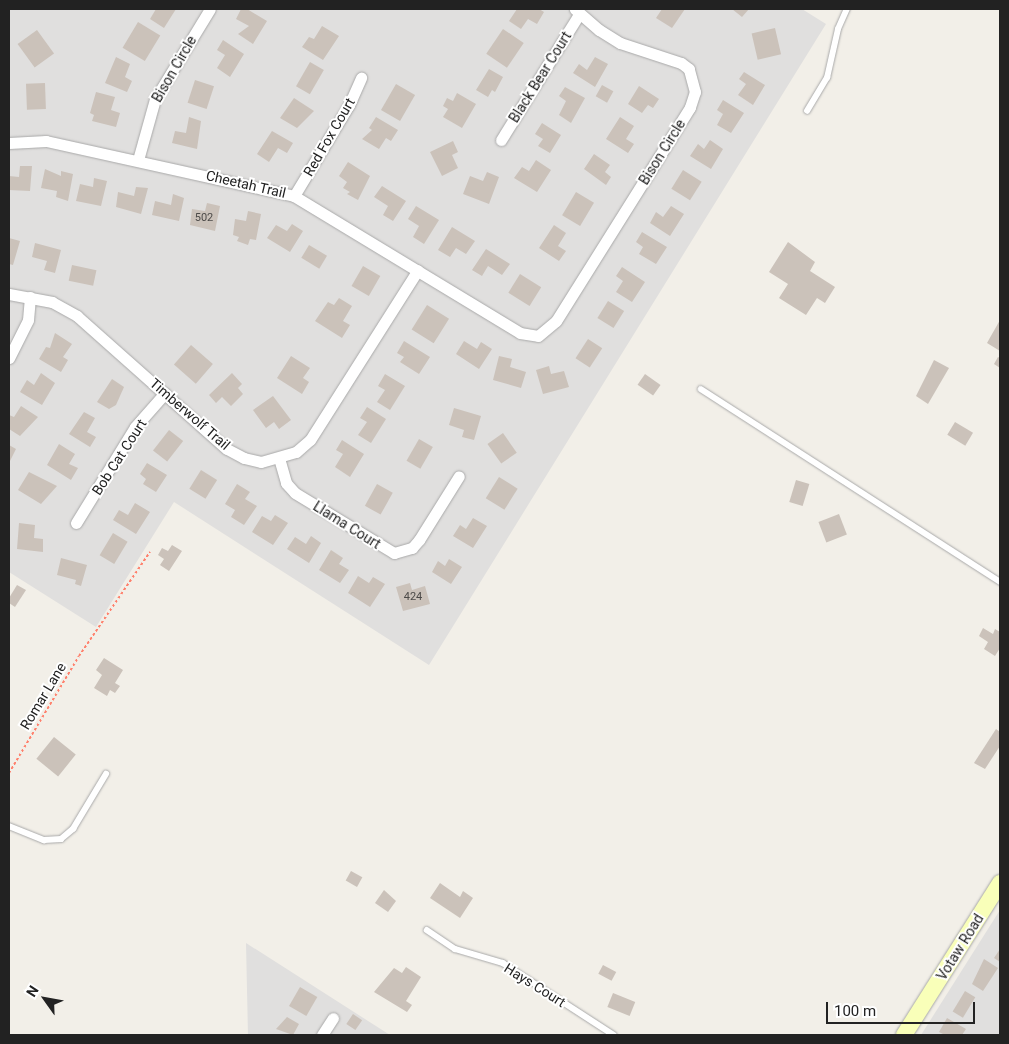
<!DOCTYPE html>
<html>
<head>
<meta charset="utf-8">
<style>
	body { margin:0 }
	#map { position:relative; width:1009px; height:1044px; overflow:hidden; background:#f2efe8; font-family:Roboto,sans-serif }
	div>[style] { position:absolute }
	.residential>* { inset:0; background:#e0dfde }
	.building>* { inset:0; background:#cbc2ba; transform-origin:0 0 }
	.path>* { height:2px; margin-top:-1px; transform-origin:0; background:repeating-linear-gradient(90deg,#ff806c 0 2.5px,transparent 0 5px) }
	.roads { filter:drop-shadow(0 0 1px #a9a9a9) drop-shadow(0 0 1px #a9a9a9) }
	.lane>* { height:5.5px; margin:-2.75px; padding:0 2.75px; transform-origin:2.75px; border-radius:2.75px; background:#fff }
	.street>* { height:11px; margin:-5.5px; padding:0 5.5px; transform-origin:5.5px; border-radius:5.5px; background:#fff }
	.secondary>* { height:16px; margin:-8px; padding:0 8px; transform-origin:8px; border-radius:8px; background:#f9ffb9 }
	span { translate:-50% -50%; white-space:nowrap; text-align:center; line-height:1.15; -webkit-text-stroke:4px #fff; paint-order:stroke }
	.number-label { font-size:11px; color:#4c4a48 }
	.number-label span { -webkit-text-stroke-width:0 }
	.street-label { font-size:14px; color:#222 }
	.frame { position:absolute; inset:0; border:10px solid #222; pointer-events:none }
	.north { position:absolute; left:20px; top:974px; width:50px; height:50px; -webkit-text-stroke:4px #fff; paint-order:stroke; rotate:302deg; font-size:14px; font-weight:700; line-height:20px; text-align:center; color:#222 }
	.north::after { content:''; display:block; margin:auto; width:18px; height:22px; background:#222; clip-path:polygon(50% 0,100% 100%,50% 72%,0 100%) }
	.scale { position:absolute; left:826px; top:1002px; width:149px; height:22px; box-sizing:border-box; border:2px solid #222; border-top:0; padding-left:6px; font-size:15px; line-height:18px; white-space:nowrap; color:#222; -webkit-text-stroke:4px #fff; paint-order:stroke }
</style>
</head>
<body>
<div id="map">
	<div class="residential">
		<div style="clip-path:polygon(9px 9px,802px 9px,826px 24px,429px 665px,174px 502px,96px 627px,9px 572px)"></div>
		<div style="clip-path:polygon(1000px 910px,1000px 1035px,921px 1035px)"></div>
		<div style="clip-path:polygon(246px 943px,390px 1035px,248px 1035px)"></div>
	</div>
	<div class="building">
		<div style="clip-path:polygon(156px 9px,176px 9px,164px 28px,150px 19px)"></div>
		<div style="clip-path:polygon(241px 9px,247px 9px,267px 21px,253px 44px,238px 34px,249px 26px,236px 19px)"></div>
		<div style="clip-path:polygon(517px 9px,539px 9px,544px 12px,537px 24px,528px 19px,521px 29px,509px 21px)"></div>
		<div style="clip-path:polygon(662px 9px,685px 9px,672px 28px,656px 18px)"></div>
		<div style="clip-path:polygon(732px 9px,749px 9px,742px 17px)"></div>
		<div style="left:138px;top:22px;width:26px;height:30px;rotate:31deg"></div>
		<div style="clip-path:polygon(322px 26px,339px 36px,323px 60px,302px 47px,309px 37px,314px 39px)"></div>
		<div style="left:775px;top:28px;width:27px;height:24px;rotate:77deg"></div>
		<div style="left:503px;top:29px;width:25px;height:30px;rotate:34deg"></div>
		<div style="left:37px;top:30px;width:29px;height:24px;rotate:54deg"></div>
		<div style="clip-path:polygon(223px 40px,244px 54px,230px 77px,217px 68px,225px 55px,217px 50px)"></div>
		<div style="clip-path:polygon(116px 57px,130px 64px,125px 77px,132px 81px,127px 92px,105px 83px)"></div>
		<div style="clip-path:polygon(595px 57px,608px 64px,595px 87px,573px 73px,579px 64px,587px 70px)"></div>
		<div style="left:310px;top:62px;width:16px;height:28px;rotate:30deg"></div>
		<div style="clip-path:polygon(489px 69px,503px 77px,495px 92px,492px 90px,488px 97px,476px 90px)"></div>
		<div style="clip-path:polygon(744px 72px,765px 85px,753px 105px,738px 95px,746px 84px,739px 79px)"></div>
		<div style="left:195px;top:80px;width:20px;height:24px;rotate:18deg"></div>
		<div style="left:45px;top:83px;width:26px;height:19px;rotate:88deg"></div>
		<div style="left:396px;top:84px;width:22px;height:30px;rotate:30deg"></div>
		<div style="left:602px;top:85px;width:13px;height:13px;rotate:29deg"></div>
		<div style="clip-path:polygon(639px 86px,659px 99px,653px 108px,648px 105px,642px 113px,628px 104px)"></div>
		<div style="clip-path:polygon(565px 87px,585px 98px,571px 123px,559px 115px,566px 101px,559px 96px)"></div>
		<div style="clip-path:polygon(96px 92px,115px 97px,111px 110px,120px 113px,116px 127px,92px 121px,94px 115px,90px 113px)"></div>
		<div style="clip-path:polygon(457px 93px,476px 104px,462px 128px,443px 117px,448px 109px,443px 106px,447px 98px,453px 101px)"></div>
		<div style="clip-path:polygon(294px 98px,314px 111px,297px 128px,280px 118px)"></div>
		<div style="clip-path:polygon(723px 100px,744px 113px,731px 133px,717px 125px,723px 114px,717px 110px)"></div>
		<div style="clip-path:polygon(189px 117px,201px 121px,197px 149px,172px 143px,175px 131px,186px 133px)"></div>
		<div style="clip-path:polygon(376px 117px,398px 130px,391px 141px,386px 138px,379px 149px,362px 139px,372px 130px,369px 128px)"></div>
		<div style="clip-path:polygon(620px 117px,634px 126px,626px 139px,634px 144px,628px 153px,606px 139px)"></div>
		<div style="clip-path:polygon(542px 123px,561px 135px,550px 153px,538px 146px,543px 139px,535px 134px)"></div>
		<div style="clip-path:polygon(272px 131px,293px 143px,287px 153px,278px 148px,269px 162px,257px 154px)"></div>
		<div style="clip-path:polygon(710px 140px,723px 149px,711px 169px,690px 156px,698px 144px,704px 149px)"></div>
		<div style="clip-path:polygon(453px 141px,458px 152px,452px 155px,458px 168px,442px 176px,430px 152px)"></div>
		<div style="clip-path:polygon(594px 154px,610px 165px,605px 172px,611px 177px,606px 185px,584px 169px)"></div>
		<div style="clip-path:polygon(536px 160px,551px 170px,537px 192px,514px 178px,522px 167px,529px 171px)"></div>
		<div style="clip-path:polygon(348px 162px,370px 176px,358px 200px,347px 194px,350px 192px,343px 188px,347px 182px,339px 176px)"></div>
		<div style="clip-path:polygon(20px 166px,32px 166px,30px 191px,9px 190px,9px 176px,19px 177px)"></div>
		<div style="clip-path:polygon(45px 169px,61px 176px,61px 171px,73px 174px,68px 201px,56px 197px,57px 191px,41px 188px)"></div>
		<div style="left:683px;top:170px;width:22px;height:22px;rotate:32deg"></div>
		<div style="clip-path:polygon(487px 172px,499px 177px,489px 204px,463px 194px,470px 176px,483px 181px)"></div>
		<div style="clip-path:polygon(94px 178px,107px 181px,101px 206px,76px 201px,80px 184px,93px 187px)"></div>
		<div style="clip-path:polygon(382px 186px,406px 201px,393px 221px,383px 215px,388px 206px,374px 197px)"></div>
		<div style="clip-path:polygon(136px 187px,148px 188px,141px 214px,116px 207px,118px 192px,134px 196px)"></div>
		<div style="left:576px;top:192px;width:21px;height:27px;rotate:31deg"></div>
		<div style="clip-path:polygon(173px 194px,184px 198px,179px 221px,152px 215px,155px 201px,171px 205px)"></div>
		<div style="clip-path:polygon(207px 203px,220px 206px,215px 231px,190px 225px,192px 209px,205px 211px)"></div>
		<div style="clip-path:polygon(416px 206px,439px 220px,424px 244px,413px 237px,419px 226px,408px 219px)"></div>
		<div style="clip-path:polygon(671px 206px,684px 214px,670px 236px,650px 223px,656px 212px,663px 217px)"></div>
		<div style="clip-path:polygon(248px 211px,261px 214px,256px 240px,250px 239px,248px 245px,237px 241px,239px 237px,233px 235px,235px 219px,246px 221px)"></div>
		<div style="clip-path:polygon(292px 224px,303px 231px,290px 252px,267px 238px,276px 225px,287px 231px)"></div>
		<div style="clip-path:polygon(554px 225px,566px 233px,558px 246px,566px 251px,559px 261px,539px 248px)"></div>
		<div style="clip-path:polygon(452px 227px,475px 241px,466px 254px,456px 248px,450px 257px,438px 250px)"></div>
		<div style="clip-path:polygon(642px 232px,667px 247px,656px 264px,639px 254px,643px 247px,636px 242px)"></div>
		<div style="clip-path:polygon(9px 238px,20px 241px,13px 265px,9px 264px)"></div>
		<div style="clip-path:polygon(788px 242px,815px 262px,810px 271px,835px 287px,825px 303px,817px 298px,806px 315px,779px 298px,788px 284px,769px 272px)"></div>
		<div style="clip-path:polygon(35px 243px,61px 250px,55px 273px,44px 270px,47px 261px,32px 257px)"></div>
		<div style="left:309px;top:245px;width:21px;height:15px;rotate:31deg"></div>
		<div style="clip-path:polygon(486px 249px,510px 264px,502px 275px,488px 266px,482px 276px,472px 270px)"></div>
		<div style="left:72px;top:265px;width:25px;height:16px;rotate:12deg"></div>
		<div style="left:363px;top:266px;width:20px;height:23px;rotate:30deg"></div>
		<div style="clip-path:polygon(622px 267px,645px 282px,632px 302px,616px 292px,623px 281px,616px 276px)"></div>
		<div style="left:520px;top:274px;width:25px;height:22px;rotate:32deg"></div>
		<div style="clip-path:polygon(339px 298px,352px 306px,343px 321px,350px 325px,342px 338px,315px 321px,328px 302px,334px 305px)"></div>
		<div style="left:608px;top:301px;width:19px;height:20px;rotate:32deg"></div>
		<div style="left:427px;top:305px;width:26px;height:29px;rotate:32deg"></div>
		<div style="clip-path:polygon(1000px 320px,1000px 351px,987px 343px)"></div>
		<div style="clip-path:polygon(55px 333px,72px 344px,63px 357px,68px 360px,61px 372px,39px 359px,46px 347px,50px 348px)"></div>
		<div style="left:588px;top:339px;width:17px;height:23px;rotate:33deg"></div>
		<div style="clip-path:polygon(404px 341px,430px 357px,419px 374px,400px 362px,404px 357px,397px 353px)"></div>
		<div style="clip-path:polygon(464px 341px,477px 349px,481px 342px,492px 349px,479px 369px,456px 354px)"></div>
		<div style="left:191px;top:345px;width:29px;height:26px;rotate:41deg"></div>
		<div style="clip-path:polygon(291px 356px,310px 368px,303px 378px,309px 382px,302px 394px,277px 378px)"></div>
		<div style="clip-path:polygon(499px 356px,512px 359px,510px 367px,526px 372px,521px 388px,493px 380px)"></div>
		<div style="clip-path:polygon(998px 357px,1000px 358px,1000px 368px,994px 364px)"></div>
		<div style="clip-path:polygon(934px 360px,949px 368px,928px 404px,916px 396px)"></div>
		<div style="clip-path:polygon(549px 366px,551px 374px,564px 371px,569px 387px,543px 394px,536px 370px)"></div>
		<div style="clip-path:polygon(41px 373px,55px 383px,42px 405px,20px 392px,27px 380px,34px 385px)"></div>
		<div style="clip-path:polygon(232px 373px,242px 384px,238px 388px,243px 394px,231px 406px,222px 397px,216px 403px,209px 395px)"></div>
		<div style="clip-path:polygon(385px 374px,405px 386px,390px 410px,377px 402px,385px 390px,378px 386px)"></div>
		<div style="left:645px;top:374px;width:19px;height:13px;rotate:35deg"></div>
		<div style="clip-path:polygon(112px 379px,124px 387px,116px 405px,109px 409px,97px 402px)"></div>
		<div style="clip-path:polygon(273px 396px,291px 420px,279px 429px,274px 422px,266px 428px,253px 410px)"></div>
		<div style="clip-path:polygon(21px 406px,38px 417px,20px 436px,9px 429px,9px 415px,14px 417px)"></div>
		<div style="clip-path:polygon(367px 407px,386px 419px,371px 443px,358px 435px,367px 422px,360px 418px)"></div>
		<div style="clip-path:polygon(454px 408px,481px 416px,474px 440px,462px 437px,464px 430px,449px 425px)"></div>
		<div style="clip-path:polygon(84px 412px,95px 418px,87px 432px,96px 437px,90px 447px,69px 434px)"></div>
		<div style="left:955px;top:422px;width:21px;height:15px;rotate:31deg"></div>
		<div style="left:169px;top:430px;width:18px;height:26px;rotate:38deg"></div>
		<div style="left:503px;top:433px;width:24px;height:19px;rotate:55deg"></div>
		<div style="left:419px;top:439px;width:16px;height:25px;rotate:30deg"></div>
		<div style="clip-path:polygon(342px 440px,364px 454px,350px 477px,335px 467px,343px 454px,336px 450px)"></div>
		<div style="clip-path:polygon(59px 444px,75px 454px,69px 464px,78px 468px,71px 480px,47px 465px)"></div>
		<div style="clip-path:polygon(9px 445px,16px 449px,9px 463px)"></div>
		<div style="clip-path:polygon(147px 463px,167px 475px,156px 492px,143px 484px,146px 479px,140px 474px)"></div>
		<div style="left:201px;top:470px;width:19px;height:22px;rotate:32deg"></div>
		<div style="clip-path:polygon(29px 472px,57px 486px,41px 504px,18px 490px)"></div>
		<div style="left:499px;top:477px;width:22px;height:25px;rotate:32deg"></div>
		<div style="left:796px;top:480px;width:14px;height:23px;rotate:17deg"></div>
		<div style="clip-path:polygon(237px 484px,250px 492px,245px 499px,257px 506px,244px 525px,231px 517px,235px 510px,225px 504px)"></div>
		<div style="left:377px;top:484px;width:18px;height:25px;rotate:29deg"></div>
		<div style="clip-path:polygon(135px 503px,150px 512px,136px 534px,113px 520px,119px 510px,128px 515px)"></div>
		<div style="left:839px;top:514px;width:22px;height:22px;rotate:69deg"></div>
		<div style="clip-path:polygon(275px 515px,288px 523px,273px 545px,252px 532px,262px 516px,271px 521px)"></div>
		<div style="clip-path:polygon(473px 518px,487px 526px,473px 548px,453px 536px,460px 525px,466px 529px)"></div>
		<div style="clip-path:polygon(19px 523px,35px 525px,34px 538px,43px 539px,43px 552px,17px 549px)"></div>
		<div style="left:113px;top:533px;width:17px;height:26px;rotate:31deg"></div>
		<div style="clip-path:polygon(311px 536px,321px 543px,309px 563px,287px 549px,295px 537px,306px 544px)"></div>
		<div style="clip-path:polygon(172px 545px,182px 551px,169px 571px,160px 565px,164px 559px,158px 555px,162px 548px,168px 551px)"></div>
		<div style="clip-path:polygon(331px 550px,343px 558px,339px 564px,349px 570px,340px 583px,319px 570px)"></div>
		<div style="clip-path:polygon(61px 558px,87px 565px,81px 586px,75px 584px,76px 580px,57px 575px)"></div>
		<div style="clip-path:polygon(449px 559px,462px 567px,451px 584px,432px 572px,438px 561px,445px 566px)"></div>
		<div style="clip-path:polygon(358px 576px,369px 583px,373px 577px,385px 584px,370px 607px,348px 593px)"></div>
		<div style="clip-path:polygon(410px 583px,412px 590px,425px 586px,430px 604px,403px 611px,396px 587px)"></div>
		<div style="clip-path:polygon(17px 585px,26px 590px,15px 607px,9px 603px,9px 598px)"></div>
		<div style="clip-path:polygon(983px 628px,993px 634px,995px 629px,1000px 632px,1000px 648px,995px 656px,984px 649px,988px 642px,979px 636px)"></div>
		<div style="clip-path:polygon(104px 658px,123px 670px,115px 683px,120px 686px,115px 693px,110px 690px,107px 696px,94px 688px,102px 675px,96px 670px)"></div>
		<div style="clip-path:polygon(996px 729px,1000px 732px,1000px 746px,985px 769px,974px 763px)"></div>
		<div style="left:54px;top:737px;width:28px;height:28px;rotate:39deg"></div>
		<div style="left:351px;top:871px;width:13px;height:11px;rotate:29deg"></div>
		<div style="clip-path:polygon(440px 883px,460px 897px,463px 891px,473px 898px,460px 918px,430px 898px)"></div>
		<div style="clip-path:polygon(384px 890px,396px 901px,388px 912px,375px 903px)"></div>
		<div style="clip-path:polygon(1000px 949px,1000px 962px,994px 958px)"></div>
		<div style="clip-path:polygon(984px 959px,998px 968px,983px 991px,972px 984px)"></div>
		<div style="left:603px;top:965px;width:15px;height:10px;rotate:28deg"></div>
		<div style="clip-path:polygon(406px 967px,421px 977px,406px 1001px,412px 1005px,407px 1012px,374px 992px,394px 968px,402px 973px)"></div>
		<div style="left:300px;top:987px;width:20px;height:22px;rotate:30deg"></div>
		<div style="left:965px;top:991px;width:12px;height:24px;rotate:31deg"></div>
		<div style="left:613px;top:993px;width:24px;height:15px;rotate:22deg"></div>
		<div style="left:353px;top:1014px;width:11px;height:12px;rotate:34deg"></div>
		<div style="clip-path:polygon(287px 1017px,299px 1024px,293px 1035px,276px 1029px)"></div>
		<div style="clip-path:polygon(947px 1018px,966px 1029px,962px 1035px,945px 1035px,939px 1032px)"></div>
	</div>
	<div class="path">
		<div style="left:9px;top:773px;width:136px;rotate:-59.1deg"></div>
		<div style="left:79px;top:656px;width:126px;rotate:-55.7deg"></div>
	</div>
	<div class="roads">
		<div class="lane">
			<div style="left:807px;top:111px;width:39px;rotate:-59deg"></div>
			<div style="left:827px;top:78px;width:50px;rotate:-77.3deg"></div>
			<div style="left:838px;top:29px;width:22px;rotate:-66deg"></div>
			<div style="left:701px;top:389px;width:356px;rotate:32.8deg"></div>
			<div style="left:9px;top:826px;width:38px;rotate:22deg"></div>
			<div style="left:44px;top:840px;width:17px;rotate:-3deg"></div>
			<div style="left:61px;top:839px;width:16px;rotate:-40deg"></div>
			<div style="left:73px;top:829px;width:64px;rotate:-59deg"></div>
			<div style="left:427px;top:930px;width:34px;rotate:34deg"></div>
			<div style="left:455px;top:949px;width:50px;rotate:16.3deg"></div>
			<div style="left:503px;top:963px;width:132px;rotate:33deg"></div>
		</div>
		<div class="street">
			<div style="left:501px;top:140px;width:148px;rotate:-58.2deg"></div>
			<div style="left:9px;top:143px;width:37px;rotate:-3deg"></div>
			<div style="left:46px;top:141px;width:254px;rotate:12.5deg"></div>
			<div style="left:294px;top:196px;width:264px;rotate:31.2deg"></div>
			<div style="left:520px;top:333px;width:18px;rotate:9deg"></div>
			<div style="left:538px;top:336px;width:23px;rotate:-40deg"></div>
			<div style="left:556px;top:321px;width:252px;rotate:-57.9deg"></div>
			<div style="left:690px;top:107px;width:16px;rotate:-72deg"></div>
			<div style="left:695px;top:92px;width:24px;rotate:-105deg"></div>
			<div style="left:689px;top:69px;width:10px;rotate:-143deg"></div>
			<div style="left:681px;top:63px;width:64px;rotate:-161.8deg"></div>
			<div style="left:620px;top:43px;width:25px;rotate:-148deg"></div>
			<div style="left:599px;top:30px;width:32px;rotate:-139deg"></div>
			<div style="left:138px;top:160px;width:63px;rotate:-74.4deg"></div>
			<div style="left:155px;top:99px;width:105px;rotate:-58.6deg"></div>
			<div style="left:294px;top:196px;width:106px;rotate:-58.9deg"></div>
			<div style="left:349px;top:105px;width:30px;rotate:-66deg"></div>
			<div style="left:9px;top:294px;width:44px;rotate:10.5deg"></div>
			<div style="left:52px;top:302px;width:29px;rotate:29deg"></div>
			<div style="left:77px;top:316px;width:200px;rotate:41.6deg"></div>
			<div style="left:227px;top:449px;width:19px;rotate:28deg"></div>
			<div style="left:244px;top:458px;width:17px;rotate:13deg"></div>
			<div style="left:261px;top:462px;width:36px;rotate:-16deg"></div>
			<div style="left:296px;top:452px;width:18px;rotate:-41deg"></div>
			<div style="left:310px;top:440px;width:201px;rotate:-57.6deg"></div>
			<div style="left:9px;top:358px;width:42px;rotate:-63.4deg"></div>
			<div style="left:28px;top:320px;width:23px;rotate:-85deg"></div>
			<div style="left:279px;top:458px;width:26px;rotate:74deg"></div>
			<div style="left:286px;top:483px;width:13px;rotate:48deg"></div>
			<div style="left:295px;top:493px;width:116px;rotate:31.2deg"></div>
			<div style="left:394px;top:553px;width:19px;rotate:-16deg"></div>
			<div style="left:412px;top:548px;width:11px;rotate:-49deg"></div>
			<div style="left:419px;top:540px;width:75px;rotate:-58deg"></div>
			<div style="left:76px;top:523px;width:113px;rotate:-58.4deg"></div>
			<div style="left:135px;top:427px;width:45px;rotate:-48.6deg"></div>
			<div style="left:322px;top:1035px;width:20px;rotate:-57deg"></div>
		</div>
		<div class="secondary">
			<div style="left:904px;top:1035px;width:180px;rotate:-57.7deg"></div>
		</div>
	</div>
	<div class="number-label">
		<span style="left:204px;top:218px">502</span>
		<span style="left:413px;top:597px">424</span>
	</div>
	<div class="street-label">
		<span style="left:174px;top:69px;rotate:-60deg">Bison Circle</span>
		<span style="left:540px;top:77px;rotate:-58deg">Black Bear Court</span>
		<span style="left:329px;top:137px;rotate:-60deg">Red Fox Court</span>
		<span style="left:662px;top:152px;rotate:-58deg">Bison Circle</span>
		<span style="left:246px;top:184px;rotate:13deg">Cheetah Trail</span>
		<span style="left:190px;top:414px;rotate:41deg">Timberwolf Trail</span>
		<span style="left:119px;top:457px;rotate:-57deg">Bob Cat Court</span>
		<span style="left:347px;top:525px;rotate:32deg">Llama Court</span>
		<span style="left:43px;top:696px;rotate:-59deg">Romar Lane</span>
		<span style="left:960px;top:947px;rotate:-58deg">Votaw Road</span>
		<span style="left:535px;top:985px;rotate:32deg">Hays Court</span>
	</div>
	<div class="frame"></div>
	<div class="north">N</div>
	<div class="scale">100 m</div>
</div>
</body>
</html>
